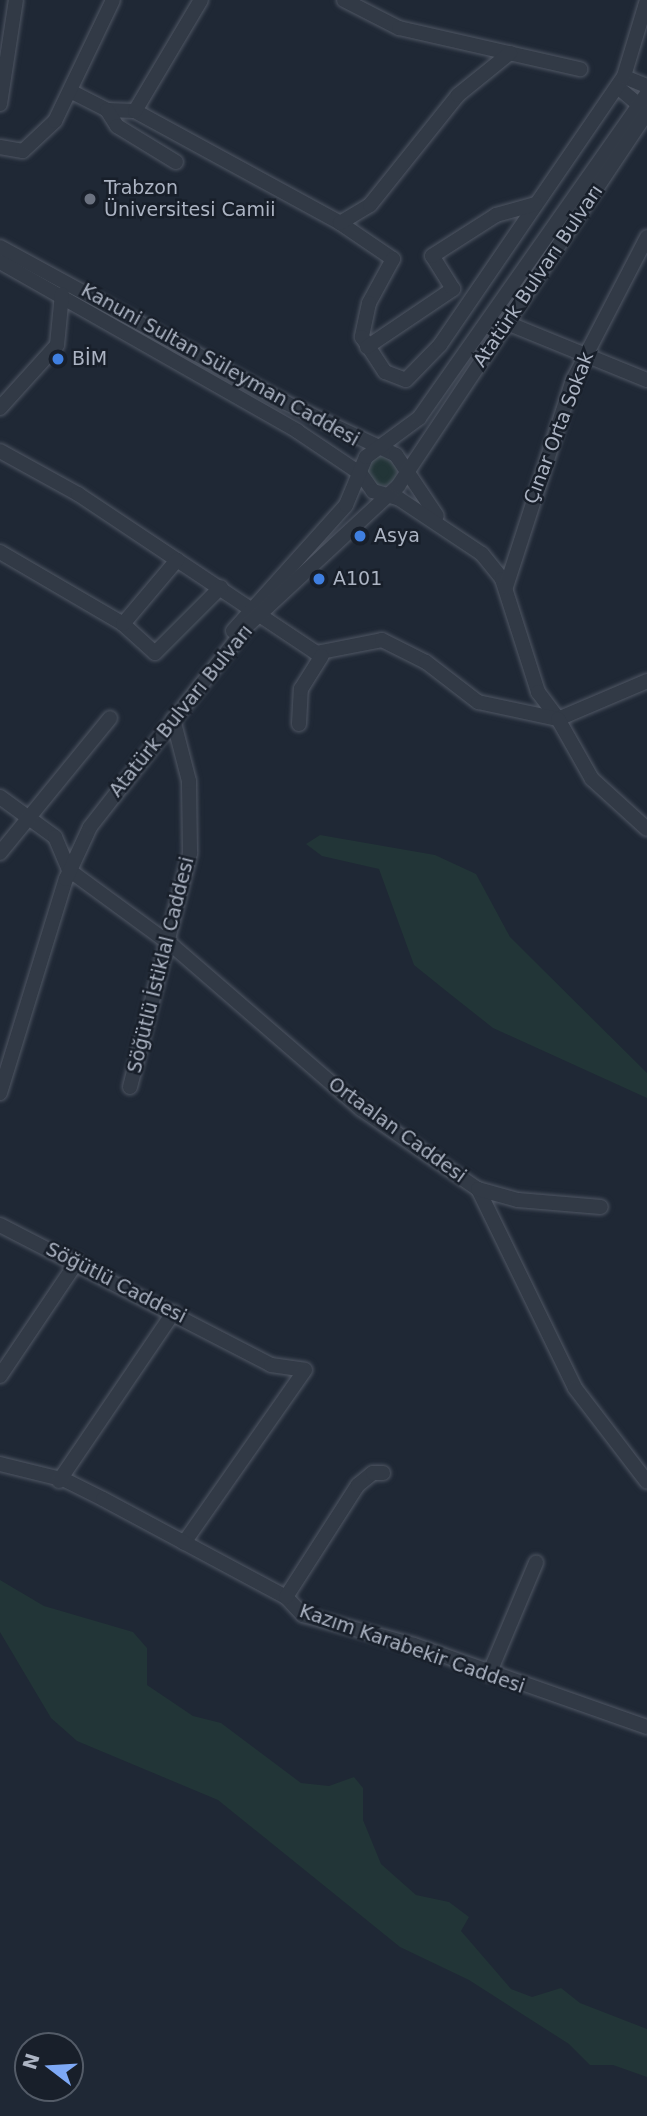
<!DOCTYPE html>
<html>
<head>
<meta charset="utf-8">
<style>
	body { margin:0 }
	#map { position:relative; width:647px; height:2116px; overflow:hidden; background:#1f2835; font-family:"DejaVu Sans",sans-serif }
	div>[style] { position:absolute }
	.green>* { inset:0; background:#223537 }
	.round { border-radius:50% }
	.roads { filter:drop-shadow(0 0 2px #505764) drop-shadow(0 0 2px #505764) }
	.minor>* { height:14px; margin:-7px; padding:0 7px; transform-origin:7px; border-radius:7px; background:#323a46 }
	.dots>* { width:19px; height:19px; translate:-50% -50%; box-sizing:border-box; border:4px solid #181f2a; border-radius:50% }
	span { translate:-50% -50%; white-space:nowrap; text-align:center; line-height:1.15; -webkit-text-stroke:5px #181f2a; paint-order:stroke }
	.poi-label { font-size:19px; color:#acb4c3 }
	.left { translate:0 -50%; text-align:left }
	.street-label { font-size:19px; color:#acb4c3 }
	.north { position:absolute; left:14px; top:2032px; width:70px; height:70px; box-sizing:border-box; background:#181f2a; border:2px solid #535b67; border-radius:50%; rotate:287deg; font-size:19px; font-weight:700; line-height:28px; text-align:center; color:#acb4c3 }
	.north::after { content:''; display:block; margin:auto; width:24px; height:32px; background:#7ea9f6; clip-path:polygon(50% 0,100% 100%,50% 72%,0 100%) }
</style>
</head>
<body>
<div id="map">
	<div class="green">
		<div class="round" style="left:367px;top:456px;width:30px;height:30px"></div>
		<div style="clip-path:polygon(320px 835px,435px 855px,476px 874px,510px 937px,647px 1073px,647px 1098px,493px 1028px,450px 994px,414px 965px,379px 869px,322px 856px,306px 844px)"></div>
		<div style="clip-path:polygon(0 1580px,44px 1606px,133px 1632px,147px 1648px,147px 1685px,193px 1716px,221px 1723px,301px 1783px,329px 1786px,354px 1777px,363px 1788px,363px 1820px,381px 1864px,416px 1895px,449px 1902px,469px 1917px,461px 1931px,511px 1989px,532px 1997px,561px 1988px,580px 2003px,647px 2029px,647px 2077px,613px 2065px,590px 2065px,569px 2044px,469px 1980px,400px 1947px,218px 1800px,77px 1741px,51px 1718px,0 1632px)"></div>
	</div>
	<div class="roads">
		<div class="minor">
			<div style="left:344px;top:0;width:62px;rotate:27deg"></div>
			<div style="left:399px;top:28px;width:186px;rotate:12.8deg"></div>
			<div style="left:627px;top:78px;width:22px;rotate:22deg"></div>
			<div style="left:620px;top:89px;width:25px;rotate:40deg"></div>
			<div style="left:74px;top:93px;width:37px;rotate:27deg"></div>
			<div style="left:107px;top:110px;width:28px;rotate:2deg"></div>
			<div style="left:135px;top:111px;width:234px;rotate:28.6deg"></div>
			<div style="left:340px;top:223px;width:64px;rotate:34.2deg"></div>
			<div style="left:393px;top:259px;width:50px;rotate:118.6deg"></div>
			<div style="left:369px;top:303px;width:35px;rotate:102deg"></div>
			<div style="left:362px;top:337px;width:42px;rotate:56.7deg"></div>
			<div style="left:385px;top:372px;width:22px;rotate:21deg"></div>
			<div style="left:406px;top:380px;width:49px;rotate:-45.8deg"></div>
			<div style="left:440px;top:345px;width:326px;rotate:-55.6deg"></div>
			<div style="left:624px;top:76px;width:79px;rotate:-73.2deg"></div>
			<div style="left:0;top:104px;width:105px;rotate:-81.3deg"></div>
			<div style="left:107px;top:110px;width:19px;rotate:58deg"></div>
			<div style="left:117px;top:126px;width:69px;rotate:31.4deg"></div>
			<div style="left:135px;top:111px;width:129px;rotate:-59.3deg"></div>
			<div style="left:0;top:147px;width:23px;rotate:10deg"></div>
			<div style="left:23px;top:151px;width:44px;rotate:-43.2deg"></div>
			<div style="left:55px;top:121px;width:134px;rotate:-64.4deg"></div>
			<div style="left:340px;top:223px;width:35px;rotate:-31deg"></div>
			<div style="left:370px;top:205px;width:141px;rotate:-51.3deg"></div>
			<div style="left:458px;top:95px;width:67px;rotate:-38.9deg"></div>
			<div style="left:0;top:247px;width:324px;rotate:28.6deg"></div>
			<div style="left:284px;top:402px;width:124px;rotate:25.3deg"></div>
			<div style="left:396px;top:455px;width:73px;rotate:56.1deg"></div>
			<div style="left:0;top:262px;width:342px;rotate:29.6deg"></div>
			<div style="left:297px;top:431px;width:77px;rotate:33.9deg"></div>
			<div style="left:361px;top:474px;width:21px;rotate:55deg"></div>
			<div style="left:373px;top:491px;width:26px;rotate:16deg"></div>
			<div style="left:398px;top:498px;width:101px;rotate:33.7deg"></div>
			<div style="left:482px;top:554px;width:32px;rotate:51deg"></div>
			<div style="left:502px;top:579px;width:119px;rotate:72.3deg"></div>
			<div style="left:538px;top:692px;width:34px;rotate:53deg"></div>
			<div style="left:558px;top:719px;width:97px;rotate:-23.1deg"></div>
			<div style="left:507px;top:323px;width:151px;rotate:22.2deg"></div>
			<div style="left:367px;top:347px;width:104px;rotate:-34deg"></div>
			<div style="left:453px;top:289px;width:39px;rotate:-122deg"></div>
			<div style="left:432px;top:256px;width:76px;rotate:-32.6deg"></div>
			<div style="left:496px;top:215px;width:41px;rotate:-15.4deg"></div>
			<div style="left:0;top:408px;width:85px;rotate:-47.9deg"></div>
			<div style="left:57px;top:345px;width:51px;rotate:-84.4deg"></div>
			<div style="left:0;top:451px;width:89px;rotate:28.9deg"></div>
			<div style="left:78px;top:494px;width:286px;rotate:33.7deg"></div>
			<div style="left:316px;top:653px;width:67px;rotate:-11.1deg"></div>
			<div style="left:382px;top:640px;width:49px;rotate:26.6deg"></div>
			<div style="left:426px;top:662px;width:66px;rotate:37.6deg"></div>
			<div style="left:478px;top:702px;width:82px;rotate:12deg"></div>
			<div style="left:558px;top:719px;width:69px;rotate:60.5deg"></div>
			<div style="left:592px;top:779px;width:74px;rotate:42.3deg"></div>
			<div style="left:0;top:552px;width:143px;rotate:30.3deg"></div>
			<div style="left:123px;top:624px;width:43px;rotate:42.2deg"></div>
			<div style="left:155px;top:653px;width:93px;rotate:-45deg"></div>
			<div style="left:506px;top:587px;width:218px;rotate:-72.1deg"></div>
			<div style="left:573px;top:380px;width:161px;rotate:-62.6deg"></div>
			<div style="left:123px;top:624px;width:84px;rotate:-49.8deg"></div>
			<div style="left:233px;top:631px;width:169px;rotate:-48.1deg"></div>
			<div style="left:346px;top:505px;width:52px;rotate:-67.4deg"></div>
			<div style="left:366px;top:457px;width:66px;rotate:-36.3deg"></div>
			<div style="left:419px;top:418px;width:396px;rotate:-54.9deg"></div>
			<div style="left:299px;top:724px;width:35px;rotate:-87deg"></div>
			<div style="left:301px;top:689px;width:39px;rotate:-58deg"></div>
			<div style="left:0;top:797px;width:68px;rotate:36deg"></div>
			<div style="left:55px;top:837px;width:36px;rotate:67deg"></div>
			<div style="left:69px;top:870px;width:129px;rotate:36.2deg"></div>
			<div style="left:173px;top:946px;width:249px;rotate:40.9deg"></div>
			<div style="left:361px;top:1109px;width:142px;rotate:34.4deg"></div>
			<div style="left:478px;top:1189px;width:221px;rotate:64deg"></div>
			<div style="left:575px;top:1388px;width:118px;rotate:52.5deg"></div>
			<div style="left:0;top:853px;width:174px;rotate:-50.8deg"></div>
			<div style="left:130px;top:1087px;width:242px;rotate:-75.6deg"></div>
			<div style="left:190px;top:853px;width:72px;rotate:-90.8deg"></div>
			<div style="left:189px;top:781px;width:64px;rotate:-104.5deg"></div>
			<div style="left:0;top:1093px;width:224px;rotate:-72.9deg"></div>
			<div style="left:66px;top:879px;width:57px;rotate:-65.2deg"></div>
			<div style="left:90px;top:827px;width:256px;rotate:-52deg"></div>
			<div style="left:248px;top:625px;width:205px;rotate:-42.8deg"></div>
			<div style="left:398px;top:486px;width:449px;rotate:-56.3deg"></div>
			<div style="left:478px;top:1189px;width:41px;rotate:15.4deg"></div>
			<div style="left:518px;top:1200px;width:83px;rotate:4.8deg"></div>
			<div style="left:0;top:1225px;width:305px;rotate:27.3deg"></div>
			<div style="left:271px;top:1365px;width:34px;rotate:8deg"></div>
			<div style="left:305px;top:1370px;width:211px;rotate:125deg"></div>
			<div style="left:0;top:1376px;width:138px;rotate:-56deg"></div>
			<div style="left:0;top:1464px;width:67px;rotate:13.8deg"></div>
			<div style="left:65px;top:1480px;width:42px;rotate:26.6deg"></div>
			<div style="left:103px;top:1499px;width:208px;rotate:28.2deg"></div>
			<div style="left:286px;top:1597px;width:25px;rotate:47deg"></div>
			<div style="left:303px;top:1615px;width:115px;rotate:15.1deg"></div>
			<div style="left:414px;top:1645px;width:247px;rotate:19.4deg"></div>
			<div style="left:59px;top:1481px;width:204px;rotate:-55.8deg"></div>
			<div style="left:286px;top:1597px;width:133px;rotate:-57.3deg"></div>
			<div style="left:358px;top:1485px;width:19px;rotate:-39deg"></div>
			<div style="left:373px;top:1473px;width:10px"></div>
			<div style="left:489px;top:1674px;width:121px;rotate:-67.1deg"></div>
		</div>
	</div>
	<div class="dots">
		<div style="left:90px;top:199px;background:#6b7280"></div>
		<div style="left:58px;top:359px;background:#3f7fe0"></div>
		<div style="left:360px;top:536px;background:#3f7fe0"></div>
		<div style="left:319px;top:579px;background:#3f7fe0"></div>
	</div>
	<div class="poi-label">
		<span class="left" style="left:104px;top:199px">Trabzon<br>Üniversitesi Camii</span>
		<span class="left" style="left:72px;top:359px">BİM</span>
		<span class="left" style="left:374px;top:536px">Asya</span>
		<span class="left" style="left:333px;top:579px">A101</span>
	</div>
	<div class="street-label">
		<span style="left:538px;top:276px;rotate:-56deg">Atatürk Bulvarı Bulvarı</span>
		<span style="left:220px;top:365px;rotate:29deg">Kanuni Sultan Süleyman Caddesi</span>
		<span style="left:559px;top:428px;rotate:-69deg">Çınar Orta Sokak</span>
		<span style="left:181px;top:711px;rotate:-51deg">Atatürk Bulvarı Bulvarı</span>
		<span style="left:161px;top:965px;rotate:-76deg">Söğütlü İstiklal Caddesi</span>
		<span style="left:397px;top:1130px;rotate:36deg">Ortaalan Caddesi</span>
		<span style="left:116px;top:1283px;rotate:27deg">Söğütlü Caddesi</span>
		<span style="left:412px;top:1649px;rotate:19deg">Kazım Karabekir Caddesi</span>
	</div>
	<div class="north">N</div>
</div>
</body>
</html>
